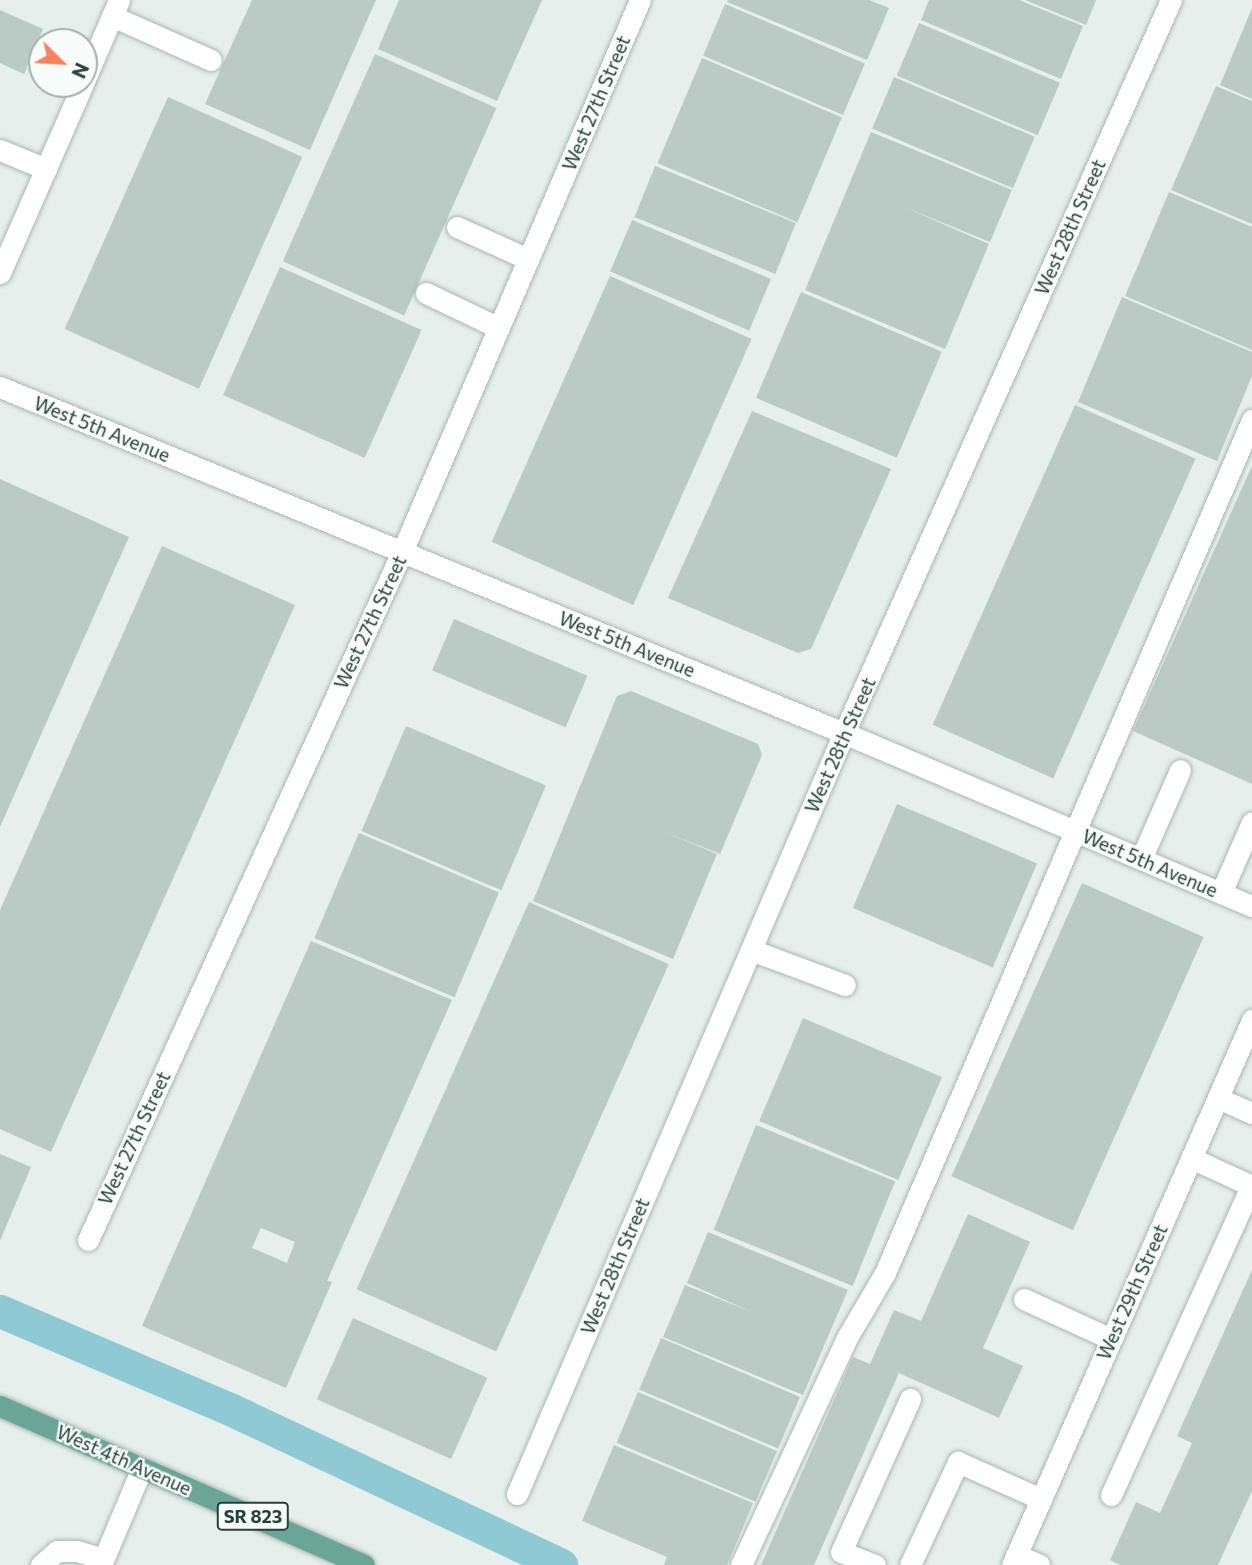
<!DOCTYPE html>
<html>
<head>
<meta charset="utf-8">
<style>
	body { margin:0 }
	#map { position:relative; width:1252px; height:1565px; overflow:hidden; background:#e6efeb; font-family:Commissioner,sans-serif }
	div>[style] { position:absolute }
	.canal>* { height:33px; margin:-16.5px; padding:0 16.5px; transform-origin:16.5px; border-radius:16.5px; background:#8ec9d4 }
	.building>* { inset:0; background:#bbcac4; transform-origin:0 0 }
	.roads { filter:drop-shadow(0 0 2px #a8b8b2) drop-shadow(0 0 2px #a8b8b2) }
	.minor>* { height:21px; margin:-10.5px; padding:0 10.5px; transform-origin:10.5px; border-radius:10.5px; background:#fff }
	.major>* { height:21px; margin:-10.5px; padding:0 10.5px; transform-origin:10.5px; border-radius:10.5px; background:#6aa596 }
	span { translate:-50% -50%; white-space:nowrap; text-align:center; line-height:1.15; -webkit-text-stroke:5px #f7fbf9; paint-order:stroke }
	.shield-label span { padding:2px 5px; background:#f7fbf9; border:2px solid; border-radius:5px; -webkit-text-stroke-width:0 }
	.shield-label { font-size:18px; color:#24423a; font-weight:700 }
	.street-label { font-size:19px; color:#24423a }
	.north { position:absolute; left:28px; top:28px; width:70px; height:70px; box-sizing:border-box; background:#f7fbf9; border:2px solid #a3b1ad; border-radius:50%; rotate:114deg; font-size:19px; font-weight:700; line-height:28px; text-align:center; color:#24423a }
	.north::after { content:''; display:block; margin:auto; width:24px; height:32px; background:#f4845f; clip-path:polygon(50% 0,100% 100%,50% 72%,0 100%) }
</style>
</head>
<body>
<div id="map">
	<div class="canal">
		<div style="left:0;top:1311px;width:252px;rotate:23.1deg"></div>
		<div style="left:232px;top:1410px;width:364px;rotate:25.2deg"></div>
	</div>
	<div class="building">
		<div style="clip-path:polygon(252px 0,376px 0,310px 150px,205px 104px)"></div>
		<div style="clip-path:polygon(399px 0,542px 0,497px 101px,378px 49px)"></div>
		<div style="clip-path:polygon(728px 0,869px 0,889px 8px,867px 60px,727px 2px)"></div>
		<div style="clip-path:polygon(929px 0,1019px 0,1083px 26px,1061px 79px,921px 20px)"></div>
		<div style="clip-path:polygon(1025px 0,1096px 0,1086px 25px)"></div>
		<div style="left:725px;top:4px;width:152px;height:56px;rotate:23deg"></div>
		<div style="clip-path:polygon(1252px 8px,1252px 99px,1220px 85px)"></div>
		<div style="clip-path:polygon(0 10px,43px 29px,24px 74px,0 63px)"></div>
		<div style="left:919px;top:23px;width:153px;height:57px;rotate:23deg"></div>
		<div style="left:375px;top:54px;width:133px;height:227px;rotate:24deg"></div>
		<div style="left:702px;top:58px;width:152px;height:114px;rotate:23deg"></div>
		<div style="left:894px;top:77px;width:153px;height:56px;rotate:23deg"></div>
		<div style="clip-path:polygon(1216px 86px,1252px 101px,1252px 224px,1171px 190px)"></div>
		<div style="left:168px;top:97px;width:147px;height:254px;rotate:24deg"></div>
		<div style="clip-path:polygon(871px 132px,1012px 190px,990px 242px,904px 207px,989px 244px,945px 349px,805px 290px)"></div>
		<div style="left:655px;top:166px;width:152px;height:55px;rotate:22deg"></div>
		<div style="clip-path:polygon(1169px 192px,1252px 227px,1252px 350px,1125px 296px)"></div>
		<div style="left:632px;top:220px;width:151px;height:56px;rotate:23deg"></div>
		<div style="left:280px;top:267px;width:155px;height:140px;rotate:24deg"></div>
		<div style="left:610px;top:276px;width:155px;height:291px;rotate:24deg"></div>
		<div style="left:801px;top:292px;width:153px;height:115px;rotate:23deg"></div>
		<div style="clip-path:polygon(1122px 297px,1252px 352px,1252px 376px,1217px 461px,1078px 402px)"></div>
		<div style="left:1075px;top:405px;width:132px;height:350px;rotate:24deg"></div>
		<div style="clip-path:polygon(752px 411px,891px 469px,811px 649px,798px 653px,668px 598px)"></div>
		<div style="clip-path:polygon(1252px 466px,1252px 784px,1133px 731px)"></div>
		<div style="clip-path:polygon(0 479px,129px 537px,0 827px)"></div>
		<div style="clip-path:polygon(162px 546px,295px 605px,51px 1152px,0 1129px,0 910px)"></div>
		<div style="left:454px;top:619px;width:145px;height:56px;rotate:23deg"></div>
		<div style="clip-path:polygon(631px 691px,758px 744px,762px 755px,720px 854px,662px 831px,717px 854px,673px 959px,533px 901px,617px 696px)"></div>
		<div style="left:406px;top:726px;width:152px;height:114px;rotate:23deg"></div>
		<div style="left:897px;top:804px;width:152px;height:113px;rotate:23deg"></div>
		<div style="left:359px;top:833px;width:152px;height:114px;rotate:23deg"></div>
		<div style="left:1082px;top:883px;width:133px;height:321px;rotate:24deg"></div>
		<div style="left:529px;top:902px;width:153px;height:424px;rotate:24deg"></div>
		<div style="clip-path:polygon(evenodd,311px 941px,452px 1000px,327px 1281px,332px 1282px,286px 1388px,142px 1326px,311px 941px,261px 1228px,295px 1242px,287px 1263px,252px 1248px,261px 1228px)"></div>
		<div style="left:803px;top:1018px;width:151px;height:112px;rotate:23deg"></div>
		<div style="left:756px;top:1125px;width:150px;height:113px;rotate:22deg"></div>
		<div style="clip-path:polygon(0 1154px,31px 1167px,0 1241px)"></div>
		<div style="clip-path:polygon(968px 1214px,1030px 1242px,983px 1348px,1023px 1366px,999px 1418px,899px 1373px,814px 1565px,761px 1565px,853px 1357px,870px 1364px,894px 1310px,921px 1321px)"></div>
		<div style="clip-path:polygon(708px 1232px,848px 1290px,803px 1395px,663px 1337px,685px 1285px,754px 1313px,687px 1283px)"></div>
		<div style="clip-path:polygon(1252px 1270px,1252px 1491px,1218px 1565px,1120px 1565px,1110px 1560px,1136px 1502px,1160px 1513px,1192px 1443px,1177px 1436px)"></div>
		<div style="left:353px;top:1318px;width:147px;height:89px;rotate:24deg"></div>
		<div style="left:661px;top:1338px;width:151px;height:56px;rotate:23deg"></div>
		<div style="left:638px;top:1392px;width:151px;height:55px;rotate:23deg"></div>
		<div style="clip-path:polygon(614px 1445px,753px 1503px,727px 1565px,664px 1565px,667px 1557px,582px 1521px)"></div>
	</div>
	<div class="roads">
		<div class="minor">
			<div style="left:112px;top:16px;width:108px;rotate:24deg"></div>
			<div style="left:84px;top:81px;width:88px;rotate:-66.6deg"></div>
			<div style="left:0;top:150px;width:50px;rotate:22.4deg"></div>
			<div style="left:457px;top:227px;width:78px;rotate:24.3deg"></div>
			<div style="left:0;top:273px;width:206px;rotate:-66.3deg"></div>
			<div style="left:426px;top:293px;width:81px;rotate:25.6deg"></div>
			<div style="left:0;top:387px;width:912px;rotate:22.29deg"></div>
			<div style="left:844px;top:733px;width:443px;rotate:23deg"></div>
			<div style="left:1141px;top:859px;width:97px;rotate:-66.3deg"></div>
			<div style="left:1221px;top:893px;width:77px;rotate:-66.4deg"></div>
			<div style="left:751px;top:950px;width:100px;rotate:20.4deg"></div>
			<div style="left:1218px;top:1098px;width:37px;rotate:24deg"></div>
			<div style="left:1191px;top:1158px;width:67px;rotate:24.7deg"></div>
			<div style="left:88px;top:1240px;width:756px;rotate:-65.47deg"></div>
			<div style="left:402px;top:552px;width:601px;rotate:-66.68deg"></div>
			<div style="left:1024px;top:1299px;width:96px;rotate:24.7deg"></div>
			<div style="left:517px;top:1494px;width:828px;rotate:-66.75deg"></div>
			<div style="left:844px;top:733px;width:803px;rotate:-65.96deg"></div>
			<div style="left:1111px;top:1495px;width:339px;rotate:-65.6deg"></div>
			<div style="left:1016px;top:1555px;width:25px;rotate:23deg"></div>
			<div style="left:41px;top:1565px;width:21px;rotate:-41deg"></div>
			<div style="left:57px;top:1551px;width:20px"></div>
			<div style="left:77px;top:1551px;width:27px;rotate:17deg"></div>
			<div style="left:101px;top:1565px;width:105px;rotate:-67.1deg"></div>
			<div style="left:741px;top:1565px;width:253px;rotate:-65deg"></div>
			<div style="left:848px;top:1336px;width:73px;rotate:-59.6deg"></div>
			<div style="left:885px;top:1273px;width:929px;rotate:-66.72deg"></div>
			<div style="left:875px;top:1565px;width:36px;rotate:-159deg"></div>
			<div style="left:841px;top:1552px;width:168px;rotate:-65.7deg"></div>
			<div style="left:910px;top:1565px;width:114px;rotate:-65deg"></div>
			<div style="left:958px;top:1462px;width:91px;rotate:24deg"></div>
			<div style="left:1012px;top:1565px;width:596px;rotate:-66.23deg"></div>
		</div>
		<div class="major">
			<div style="left:0;top:1406px;width:397px;rotate:23.6deg"></div>
		</div>
	</div>
	<div class="shield-label">
		<span style="left:253px;top:1516px">SR 823</span>
	</div>
	<div class="street-label">
		<span style="left:596px;top:103px;rotate:-67deg">West 27th Street</span>
		<span style="left:1070px;top:227px;rotate:-66deg">West 28th Street</span>
		<span style="left:102px;top:429px;rotate:22deg">West 5th Avenue</span>
		<span style="left:370px;top:622px;rotate:-65deg">West 27th Street</span>
		<span style="left:627px;top:644px;rotate:22deg">West 5th Avenue</span>
		<span style="left:840px;top:745px;rotate:-66deg">West 28th Street</span>
		<span style="left:1150px;top:863px;rotate:23deg">West 5th Avenue</span>
		<span style="left:134px;top:1138px;rotate:-65deg">West 27th Street</span>
		<span style="left:615px;top:1266px;rotate:-67deg">West 28th Street</span>
		<span style="left:1132px;top:1292px;rotate:-66deg">West 29th Street</span>
		<span style="left:124px;top:1460px;rotate:24deg">West 4th Avenue</span>
	</div>
	<div class="north">N</div>
</div>
</body>
</html>
